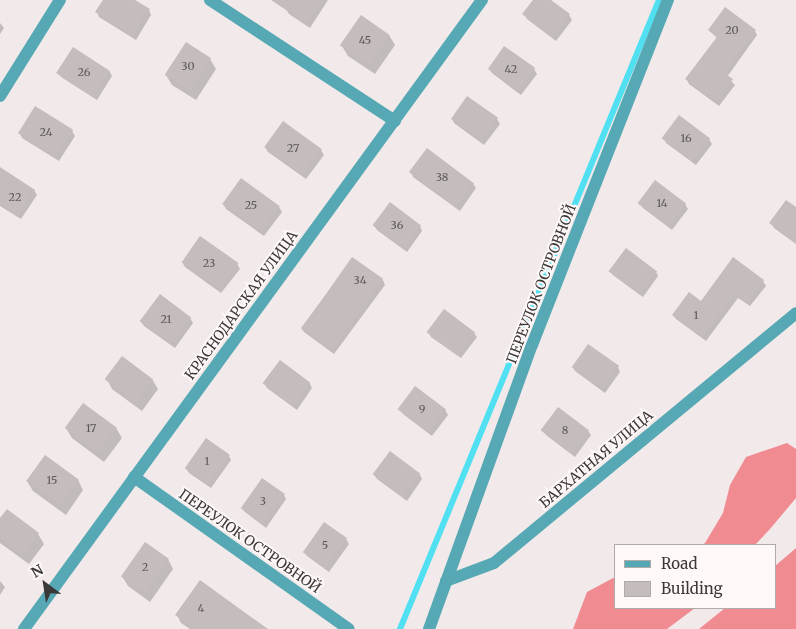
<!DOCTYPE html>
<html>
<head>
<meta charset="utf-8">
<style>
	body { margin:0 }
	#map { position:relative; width:796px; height:629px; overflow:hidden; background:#f2eaea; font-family:Merriweather,serif }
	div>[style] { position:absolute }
	.forest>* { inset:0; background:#f08b91 }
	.shadow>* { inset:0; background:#0003 }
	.stream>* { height:6px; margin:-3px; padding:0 3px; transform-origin:3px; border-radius:3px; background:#50e0f1 }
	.building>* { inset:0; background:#c4bcbd; transform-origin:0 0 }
	.street>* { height:12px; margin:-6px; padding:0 6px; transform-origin:6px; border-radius:6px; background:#56a9b4 }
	span { translate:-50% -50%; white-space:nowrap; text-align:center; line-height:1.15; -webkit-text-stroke:4px #fef8f8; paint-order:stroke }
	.number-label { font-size:11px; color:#5d5959 }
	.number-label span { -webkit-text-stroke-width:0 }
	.street-label { font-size:14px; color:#3b3838 }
	.legend { position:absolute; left:614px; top:544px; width:162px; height:65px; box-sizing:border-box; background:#fef8f8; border:1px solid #b0abab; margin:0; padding:6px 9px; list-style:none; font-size:15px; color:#3b3838 }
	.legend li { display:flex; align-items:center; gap:10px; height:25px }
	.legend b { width:25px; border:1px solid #b0abab }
	.north { position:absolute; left:20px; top:559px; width:50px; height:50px; -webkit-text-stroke:4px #fef8f8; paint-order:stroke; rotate:329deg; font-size:14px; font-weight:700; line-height:20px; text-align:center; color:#3b3838 }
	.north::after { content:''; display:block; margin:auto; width:18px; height:22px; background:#3b3838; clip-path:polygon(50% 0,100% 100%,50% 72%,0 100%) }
</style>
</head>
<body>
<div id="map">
	<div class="forest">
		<div style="clip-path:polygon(787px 443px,796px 449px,796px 498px,770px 529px,755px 545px,702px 545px,705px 543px,723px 513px,730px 485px,746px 457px)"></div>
		<div style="clip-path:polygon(796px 548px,796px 629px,699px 629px,725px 608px,775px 608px,775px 566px)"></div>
		<div style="clip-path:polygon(615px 577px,615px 608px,695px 608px,667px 629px,573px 629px,587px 592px)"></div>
	</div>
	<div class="shadow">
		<div style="clip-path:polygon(104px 0,132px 0,149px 10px,151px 15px,136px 40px,99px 17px,97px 12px)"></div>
		<div style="clip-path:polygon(293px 0,328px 0,310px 28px,289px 14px,286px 9px)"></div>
		<div style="clip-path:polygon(534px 0,549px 0,569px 15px,572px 20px,556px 41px,527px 19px,524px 14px)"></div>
		<div style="clip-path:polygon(0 23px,4px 28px,0 34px)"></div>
		<div style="clip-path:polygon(709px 30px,755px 31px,757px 35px,727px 77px,735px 85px,719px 106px,689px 84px,687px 80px,717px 38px)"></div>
		<div style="clip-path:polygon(389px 35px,395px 45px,375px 74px,348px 56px,342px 46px)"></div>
		<div style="clip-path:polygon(505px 47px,534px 69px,537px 74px,521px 95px,492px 73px,489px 69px)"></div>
		<div style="clip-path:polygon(73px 49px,110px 72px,112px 76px,97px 100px,61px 77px,58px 73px)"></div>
		<div style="clip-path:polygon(210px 59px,216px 69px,196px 100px,172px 85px,166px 75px)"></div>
		<div style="clip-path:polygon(679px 117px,709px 139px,712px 144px,696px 165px,666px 143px,664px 138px)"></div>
		<div style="clip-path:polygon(452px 118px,497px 119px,500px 124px,484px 145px,454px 123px)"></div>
		<div style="clip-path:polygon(72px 131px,75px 136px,59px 161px,22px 138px,20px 133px)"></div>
		<div style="clip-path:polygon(265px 147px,321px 150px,324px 155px,306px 179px,268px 152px)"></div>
		<div style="clip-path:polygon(0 169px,34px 190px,37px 195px,21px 219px,0 206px)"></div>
		<div style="clip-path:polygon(411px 172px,473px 184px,476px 188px,460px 211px,413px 177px)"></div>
		<div style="clip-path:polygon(640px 203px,685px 204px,688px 209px,672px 230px,643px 208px)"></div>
		<div style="clip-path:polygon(223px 204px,279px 207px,282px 212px,264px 236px,226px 209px)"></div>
		<div style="clip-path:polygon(796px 209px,796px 244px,774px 228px,771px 223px)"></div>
		<div style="clip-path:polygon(374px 225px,420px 226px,422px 231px,407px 252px,377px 230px)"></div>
		<div style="clip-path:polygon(353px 258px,383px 280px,385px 285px,334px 354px,304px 332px,301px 328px)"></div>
		<div style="clip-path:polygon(182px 262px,237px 264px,240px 269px,221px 293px,185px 267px)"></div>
		<div style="clip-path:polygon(610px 271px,656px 272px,658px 276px,643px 297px,613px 275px)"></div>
		<div style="clip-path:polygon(763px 281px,766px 286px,750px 306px,738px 298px,706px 341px,676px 319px,673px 315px)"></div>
		<div style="clip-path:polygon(160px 296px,190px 318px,193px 323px,175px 348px,144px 326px,141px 321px)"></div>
		<div style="clip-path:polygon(429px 332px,474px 333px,477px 337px,461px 358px,431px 337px)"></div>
		<div style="clip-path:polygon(280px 362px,310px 384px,312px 388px,297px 410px,267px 388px,264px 383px)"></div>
		<div style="clip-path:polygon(572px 366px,618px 367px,620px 372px,605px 393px,575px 371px)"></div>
		<div style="clip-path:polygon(107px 379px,152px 379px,158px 389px,142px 411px,112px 389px)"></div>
		<div style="clip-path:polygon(400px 409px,445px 410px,448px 415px,432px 436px,403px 414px)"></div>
		<div style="clip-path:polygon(66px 428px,116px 428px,122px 438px,104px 462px,72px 438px)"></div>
		<div style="clip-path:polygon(543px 430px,588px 431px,591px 435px,575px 457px,546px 435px)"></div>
		<div style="clip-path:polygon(390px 453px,420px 475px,422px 479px,407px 501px,377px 479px,374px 474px)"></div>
		<div style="clip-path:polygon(229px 456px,231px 460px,211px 488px,189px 473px,186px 468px)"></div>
		<div style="clip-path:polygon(78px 480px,83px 490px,66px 515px,33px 491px,27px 481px)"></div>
		<div style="clip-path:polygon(284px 495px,286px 499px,266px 528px,245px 512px,242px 508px)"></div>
		<div style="clip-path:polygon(7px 511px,38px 534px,44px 544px,29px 564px,0 543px,0 520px)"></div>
		<div style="clip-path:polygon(346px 539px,349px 544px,329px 572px,307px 556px,304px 552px)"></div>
		<div style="clip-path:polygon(168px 559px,173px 569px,150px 602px,128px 586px,122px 576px)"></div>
		<div style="clip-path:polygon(0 581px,5px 587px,0 595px)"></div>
		<div style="clip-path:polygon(177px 615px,266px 629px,190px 629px,181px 623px)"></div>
	</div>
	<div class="stream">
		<div style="left:400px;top:629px;width:680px;rotate:-67.62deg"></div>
	</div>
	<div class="building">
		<div style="clip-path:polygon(103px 0,135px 0,150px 9px,133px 36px,95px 12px)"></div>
		<div style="clip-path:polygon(271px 0,323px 0,307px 24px)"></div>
		<div style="clip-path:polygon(533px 0,551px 0,570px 14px,553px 37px,522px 14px)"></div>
		<div style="clip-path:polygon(725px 7px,756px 30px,724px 73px,733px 79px,716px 102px,685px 79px,717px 37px,708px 30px)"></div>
		<div style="left:361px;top:15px;width:35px;height:37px;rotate:35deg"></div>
		<div style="left:186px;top:42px;width:30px;height:39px;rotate:33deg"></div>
		<div style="left:504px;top:46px;width:38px;height:28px;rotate:35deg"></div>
		<div style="left:73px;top:47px;width:44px;height:31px;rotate:33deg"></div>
		<div style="left:467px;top:96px;width:38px;height:28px;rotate:35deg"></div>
		<div style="left:35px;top:106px;width:45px;height:32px;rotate:32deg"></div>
		<div style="left:679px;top:115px;width:39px;height:29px;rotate:37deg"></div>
		<div style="left:283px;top:121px;width:48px;height:32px;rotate:36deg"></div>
		<div style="left:427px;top:148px;width:59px;height:30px;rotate:37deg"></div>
		<div style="clip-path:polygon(0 167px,35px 190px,19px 215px,0 204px)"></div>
		<div style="left:241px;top:178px;width:48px;height:32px;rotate:36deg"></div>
		<div style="left:655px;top:180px;width:39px;height:29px;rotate:37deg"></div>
		<div style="clip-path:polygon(786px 200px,796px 207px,796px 242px,769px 223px)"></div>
		<div style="left:390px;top:202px;width:39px;height:29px;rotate:37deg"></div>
		<div style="left:200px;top:236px;width:47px;height:32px;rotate:35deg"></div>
		<div style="left:626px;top:248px;width:39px;height:29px;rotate:37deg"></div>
		<div style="left:352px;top:257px;width:38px;height:88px;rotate:35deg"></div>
		<div style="clip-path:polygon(733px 257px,764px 280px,747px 303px,735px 294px,703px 337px,672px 315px,689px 292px,701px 301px)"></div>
		<div style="left:160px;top:294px;width:39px;height:34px;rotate:37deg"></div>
		<div style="left:444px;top:309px;width:39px;height:29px;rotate:37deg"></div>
		<div style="left:588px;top:344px;width:38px;height:28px;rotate:35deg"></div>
		<div style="left:122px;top:356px;width:39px;height:29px;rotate:37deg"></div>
		<div style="left:280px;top:360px;width:38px;height:29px;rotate:37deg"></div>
		<div style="left:415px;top:386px;width:39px;height:29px;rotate:37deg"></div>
		<div style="left:83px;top:403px;width:42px;height:31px;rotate:36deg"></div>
		<div style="left:558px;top:407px;width:39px;height:29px;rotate:37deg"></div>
		<div style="left:206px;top:438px;width:29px;height:37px;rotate:35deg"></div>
		<div style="left:390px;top:451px;width:38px;height:29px;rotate:37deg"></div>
		<div style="left:45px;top:455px;width:42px;height:32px;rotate:36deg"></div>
		<div style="left:262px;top:478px;width:28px;height:37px;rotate:35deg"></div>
		<div style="clip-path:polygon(7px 509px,39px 533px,23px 555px,0 538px,0 518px)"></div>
		<div style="left:324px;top:522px;width:28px;height:37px;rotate:35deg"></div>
		<div style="left:145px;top:542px;width:29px;height:42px;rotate:35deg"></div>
		<div style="clip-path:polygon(200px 580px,240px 609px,268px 629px,195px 629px,175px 615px)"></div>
	</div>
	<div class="street">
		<div style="left:210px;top:0;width:221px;rotate:33.2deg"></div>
		<div style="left:0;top:96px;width:113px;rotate:-58deg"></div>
		<div style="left:134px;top:477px;width:263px;rotate:35.3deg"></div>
		<div style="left:446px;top:581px;width:51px;rotate:-20.6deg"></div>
		<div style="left:494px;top:563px;width:392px;rotate:-39.6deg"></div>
		<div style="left:24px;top:629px;width:778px;rotate:-53.94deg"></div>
		<div style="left:429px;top:629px;width:302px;rotate:-70.1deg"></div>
		<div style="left:532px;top:345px;width:371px;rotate:-68.5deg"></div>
	</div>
	<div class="number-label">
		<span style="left:732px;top:30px">20</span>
		<span style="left:365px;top:40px">45</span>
		<span style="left:188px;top:66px">30</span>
		<span style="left:511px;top:69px">42</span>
		<span style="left:84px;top:72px">26</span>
		<span style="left:46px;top:132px">24</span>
		<span style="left:686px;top:138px">16</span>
		<span style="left:293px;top:148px">27</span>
		<span style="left:442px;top:177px">38</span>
		<span style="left:15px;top:197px">22</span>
		<span style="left:662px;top:203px">14</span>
		<span style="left:251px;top:205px">25</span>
		<span style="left:397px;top:225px">36</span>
		<span style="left:209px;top:263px">23</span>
		<span style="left:360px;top:280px">34</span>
		<span style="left:696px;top:315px">1</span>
		<span style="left:166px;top:319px">21</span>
		<span style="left:422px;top:409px">9</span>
		<span style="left:91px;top:428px">17</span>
		<span style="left:565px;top:430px">8</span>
		<span style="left:207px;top:461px">1</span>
		<span style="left:52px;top:480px">15</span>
		<span style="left:263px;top:501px">3</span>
		<span style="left:325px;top:545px">5</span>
		<span style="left:145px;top:567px">2</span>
		<span style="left:201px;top:608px">4</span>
	</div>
	<div class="street-label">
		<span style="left:541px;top:284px;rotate:-69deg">ПЕРЕУЛОК ОСТРОВНОЙ</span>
		<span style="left:241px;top:305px;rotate:-54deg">КРАСНОДАРСКАЯ УЛИЦА</span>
		<span style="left:596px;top:459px;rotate:-40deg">БАРХАТНАЯ УЛИЦА</span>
		<span style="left:250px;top:541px;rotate:35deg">ПЕРЕУЛОК ОСТРОВНОЙ</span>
	</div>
	<ul class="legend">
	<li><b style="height:6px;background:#56a9b4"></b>Road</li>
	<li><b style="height:14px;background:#c4bcbd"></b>Building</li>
	</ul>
	<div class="north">N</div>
</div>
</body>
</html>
